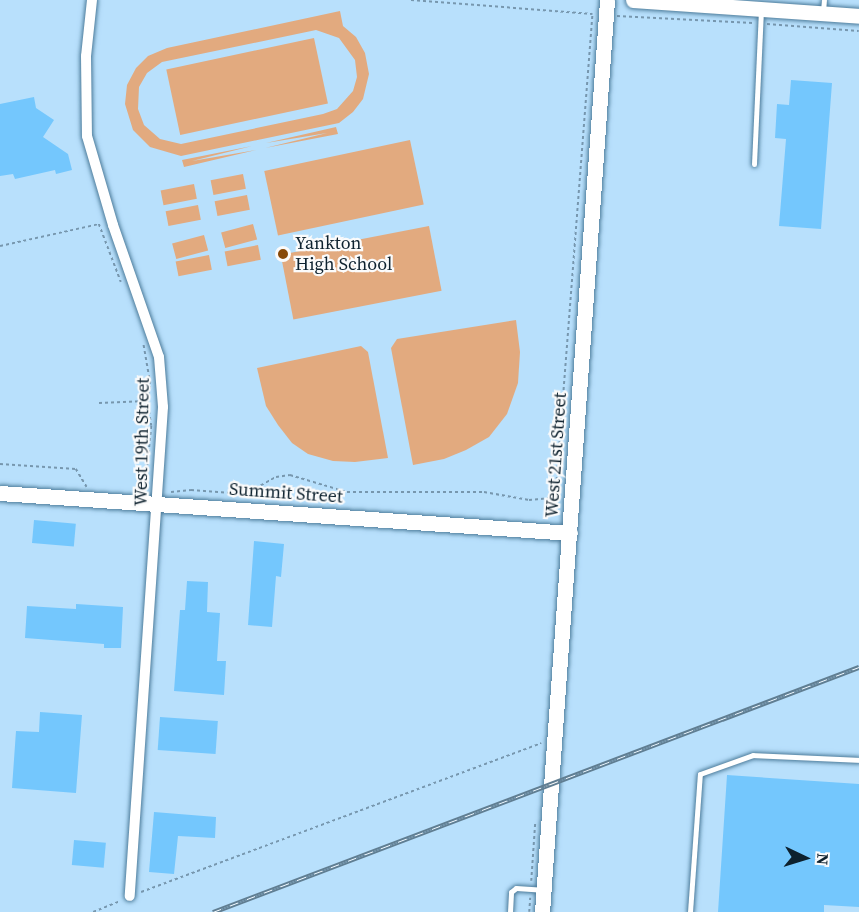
<!DOCTYPE html>
<html>
<head>
<meta charset="utf-8">
<style>
	body { margin:0 }
	#map { position:relative; width:859px; height:912px; overflow:hidden; background:#b8e0fc; font-family:"Source Serif 4",serif }
	div>[style] { position:absolute }
	.green>* { inset:0; background:#e2aa7f; transform-origin:0 0 }
	.building>* { inset:0; background:#74c7fd; transform-origin:0 0 }
	.path>* { height:1.5px; margin-top:-0.75px; transform-origin:0; background:repeating-linear-gradient(90deg,#7797ae 0 3px,transparent 0 6px) }
	.roads { filter:drop-shadow(0 0 2px #4d7c9b) drop-shadow(0 0 2px #4d7c9b) }
	.lane>* { height:5px; margin:-2.5px; padding:0 2.5px; transform-origin:2.5px; border-radius:2.5px; background:#fff }
	.street>* { height:10px; margin:-5px; padding:0 5px; transform-origin:5px; border-radius:5px; background:#fff }
	.secondary>* { height:15px; margin:-7.5px; padding:0 7.5px; transform-origin:7.5px; border-radius:7.5px; background:#fff }
	.rail>* { height:5px; margin-top:-2.5px; transform-origin:0; background:repeating-linear-gradient(90deg,#fbfbfb 0 9px,#607e92 0 18px); box-sizing:border-box; border-block:2px solid #607e92 }
	.dots>* { width:16px; height:16px; translate:-50% -50%; box-sizing:border-box; border:3px solid #fbfbfb; border-radius:50% }
	span { translate:-50% -50%; white-space:nowrap; text-align:center; line-height:1.15; -webkit-text-stroke:4.5px #fbfbfb; paint-order:stroke }
	.poi-label { font-size:18px; color:#0d212e }
	.left { translate:0 -50%; text-align:left }
	.street-label { font-size:18px; color:#0d212e }
	.north { position:absolute; left:775px; top:828px; width:60px; height:60px; -webkit-text-stroke:4px #fbfbfb; paint-order:stroke; rotate:94deg; font-size:16px; font-weight:700; line-height:24px; text-align:center; color:#0d212e }
	.north::after { content:''; display:block; margin:auto; width:21px; height:27px; background:#0d212e; clip-path:polygon(50% 0,100% 100%,50% 72%,0 100%) }
</style>
</head>
<body>
<div id="map">
	<div class="green">
		<div style="clip-path:polygon(evenodd,340px 11px,343px 26px,356px 37px,365px 53px,369px 74px,363px 99px,353px 112px,339px 123px,181px 156px,150px 147px,133px 130px,125px 104px,127px 85px,136px 68px,148px 56px,167px 48px,340px 11px,316px 30px,339px 38px,355px 60px,357px 77px,353px 91px,337px 109px,323px 114px,181px 144px,160px 139px,144px 125px,138px 109px,139px 87px,147px 73px,162px 62px,316px 30px)"></div>
		<div style="left:314px;top:38px;width:67px;height:151px;rotate:78deg"></div>
		<div style="clip-path:polygon(336px 127px,338px 134px,265px 148px,327px 133px,266px 143px)"></div>
		<div style="left:410px;top:140px;width:66px;height:149px;rotate:78deg"></div>
		<div style="clip-path:polygon(252px 146px,192px 161px,256px 150px,184px 167px,182px 160px)"></div>
		<div style="left:243px;top:174px;width:15px;height:33px;rotate:79deg"></div>
		<div style="left:194px;top:184px;width:15px;height:34px;rotate:79deg"></div>
		<div style="left:247px;top:195px;width:15px;height:33px;rotate:79deg"></div>
		<div style="left:198px;top:205px;width:15px;height:33px;rotate:79deg"></div>
		<div style="left:253px;top:224px;width:16px;height:33px;rotate:75deg"></div>
		<div style="left:429px;top:226px;width:66px;height:151px;rotate:79deg"></div>
		<div style="left:204px;top:235px;width:16px;height:33px;rotate:75deg"></div>
		<div style="left:258px;top:245px;width:15px;height:34px;rotate:79deg"></div>
		<div style="left:209px;top:255px;width:15px;height:34px;rotate:79deg"></div>
		<div style="clip-path:polygon(516px 320px,520px 352px,518px 383px,507px 414px,489px 437px,466px 450px,444px 459px,413px 465px,391px 348px,397px 339px)"></div>
		<div style="clip-path:polygon(361px 346px,368px 352px,388px 458px,355px 462px,333px 461px,308px 454px,292px 443px,278px 425px,266px 406px,257px 368px)"></div>
	</div>
	<div class="building">
		<div style="clip-path:polygon(791px 80px,832px 83px,821px 229px,779px 226px,786px 139px,775px 138px,777px 104px,789px 105px)"></div>
		<div style="clip-path:polygon(34px 97px,36px 108px,54px 120px,43px 137px,68px 154px,72px 170px,56px 174px,55px 170px,15px 179px,13px 174px,0 176px,0 104px)"></div>
		<div style="left:34px;top:520px;width:42px;height:23px;rotate:5deg"></div>
		<div style="clip-path:polygon(254px 541px,284px 544px,281px 577px,276px 576px,272px 627px,248px 625px)"></div>
		<div style="clip-path:polygon(187px 581px,208px 582px,207px 612px,220px 613px,217px 661px,226px 661px,224px 695px,174px 691px,180px 610px,185px 610px)"></div>
		<div style="clip-path:polygon(76px 604px,123px 607px,121px 648px,104px 648px,104px 644px,25px 638px,27px 606px,76px 609px)"></div>
		<div style="clip-path:polygon(40px 712px,82px 715px,76px 793px,12px 788px,16px 731px,39px 732px)"></div>
		<div style="left:160px;top:717px;width:58px;height:33px;rotate:4deg"></div>
		<div style="clip-path:polygon(727px 775px,859px 784px,859px 907px,824px 905px,824px 912px,718px 912px)"></div>
		<div style="clip-path:polygon(154px 812px,216px 817px,215px 838px,178px 836px,174px 874px,149px 872px)"></div>
		<div style="left:74px;top:840px;width:32px;height:25px;rotate:5deg"></div>
	</div>
	<div class="path">
		<div style="left:411px;top:0;width:182px;rotate:4.4deg"></div>
		<div style="left:617px;top:16px;width:136px;rotate:2.9deg"></div>
		<div style="left:767px;top:24px;width:92px;rotate:4.4deg"></div>
		<div style="left:0;top:246px;width:101px;rotate:-12.5deg"></div>
		<div style="left:99px;top:224px;width:62px;rotate:69.2deg"></div>
		<div style="left:99px;top:403px;width:48px;rotate:-2.4deg"></div>
		<div style="left:147px;top:401px;width:17px;rotate:-80deg"></div>
		<div style="left:150px;top:384px;width:42px;rotate:-99.7deg"></div>
		<div style="left:0;top:464px;width:76px;rotate:3.8deg"></div>
		<div style="left:76px;top:469px;width:21px;rotate:59deg"></div>
		<div style="left:140px;top:490px;width:14px;rotate:-65deg"></div>
		<div style="left:146px;top:477px;width:51px;rotate:-84.4deg"></div>
		<div style="left:151px;top:426px;width:25px;rotate:-99deg"></div>
		<div style="left:171px;top:492px;width:20px;rotate:-6deg"></div>
		<div style="left:191px;top:490px;width:54px;rotate:4.2deg"></div>
		<div style="left:245px;top:494px;width:35px;rotate:-29deg"></div>
		<div style="left:276px;top:477px;width:14px;rotate:-8deg"></div>
		<div style="left:290px;top:475px;width:59px;rotate:16.6deg"></div>
		<div style="left:347px;top:492px;width:137px"></div>
		<div style="left:484px;top:492px;width:46px;rotate:10.1deg"></div>
		<div style="left:529px;top:500px;width:25px;rotate:-5deg"></div>
		<div style="left:558px;top:507px;width:9px;rotate:-108deg"></div>
		<div style="left:555px;top:498px;width:485px;rotate:-85.6deg"></div>
		<div style="left:531px;top:881px;width:58px;rotate:-86.1deg"></div>
		<div style="left:141px;top:892px;width:427px;rotate:-20.4deg"></div>
		<div style="left:93px;top:912px;width:29px;rotate:-22deg"></div>
		<div style="left:529px;top:912px;width:14px;rotate:-86deg"></div>
	</div>
	<div class="roads">
		<div class="lane">
			<div style="left:823px;top:11px;width:11px;rotate:-85deg"></div>
			<div style="left:754px;top:164px;width:154px;rotate:-87.4deg"></div>
			<div style="left:510px;top:912px;width:20px;rotate:-87deg"></div>
			<div style="left:511px;top:892px;width:6px;rotate:-39deg"></div>
			<div style="left:516px;top:888px;width:26px;rotate:4deg"></div>
			<div style="left:690px;top:912px;width:138px;rotate:-85.9deg"></div>
			<div style="left:700px;top:774px;width:56px;rotate:-19.7deg"></div>
			<div style="left:753px;top:755px;width:106px;rotate:2.7deg"></div>
		</div>
		<div class="street">
			<div style="left:92px;top:0;width:56px;rotate:96.1deg"></div>
			<div style="left:86px;top:56px;width:80px;rotate:89.3deg"></div>
			<div style="left:87px;top:136px;width:93px;rotate:73.7deg"></div>
			<div style="left:113px;top:225px;width:140px;rotate:70.8deg"></div>
			<div style="left:159px;top:357px;width:50px;rotate:85.4deg"></div>
			<div style="left:163px;top:407px;width:490px;rotate:93.9deg"></div>
		</div>
		<div class="secondary">
			<div style="left:633px;top:0;width:227px;rotate:4deg"></div>
			<div style="left:0;top:493px;width:571px;rotate:4.01deg"></div>
			<div style="left:542px;top:912px;width:914px;rotate:-85.92deg"></div>
		</div>
	</div>
	<div class="rail">
		<div style="left:213px;top:912px;width:691px;rotate:-20.77deg"></div>
	</div>
	<div class="dots">
		<div style="left:283px;top:254px;background:#874908"></div>
	</div>
	<div class="poi-label">
		<span class="left" style="left:295px;top:254px">Yankton<br>High School</span>
	</div>
	<div class="street-label">
		<span style="left:142px;top:442px;rotate:-89deg">West 19th Street</span>
		<span style="left:556px;top:455px;rotate:-86deg">West 21st Street</span>
		<span style="left:286px;top:493px;rotate:4deg">Summit Street</span>
	</div>
	<div class="north">N</div>
</div>
</body>
</html>
